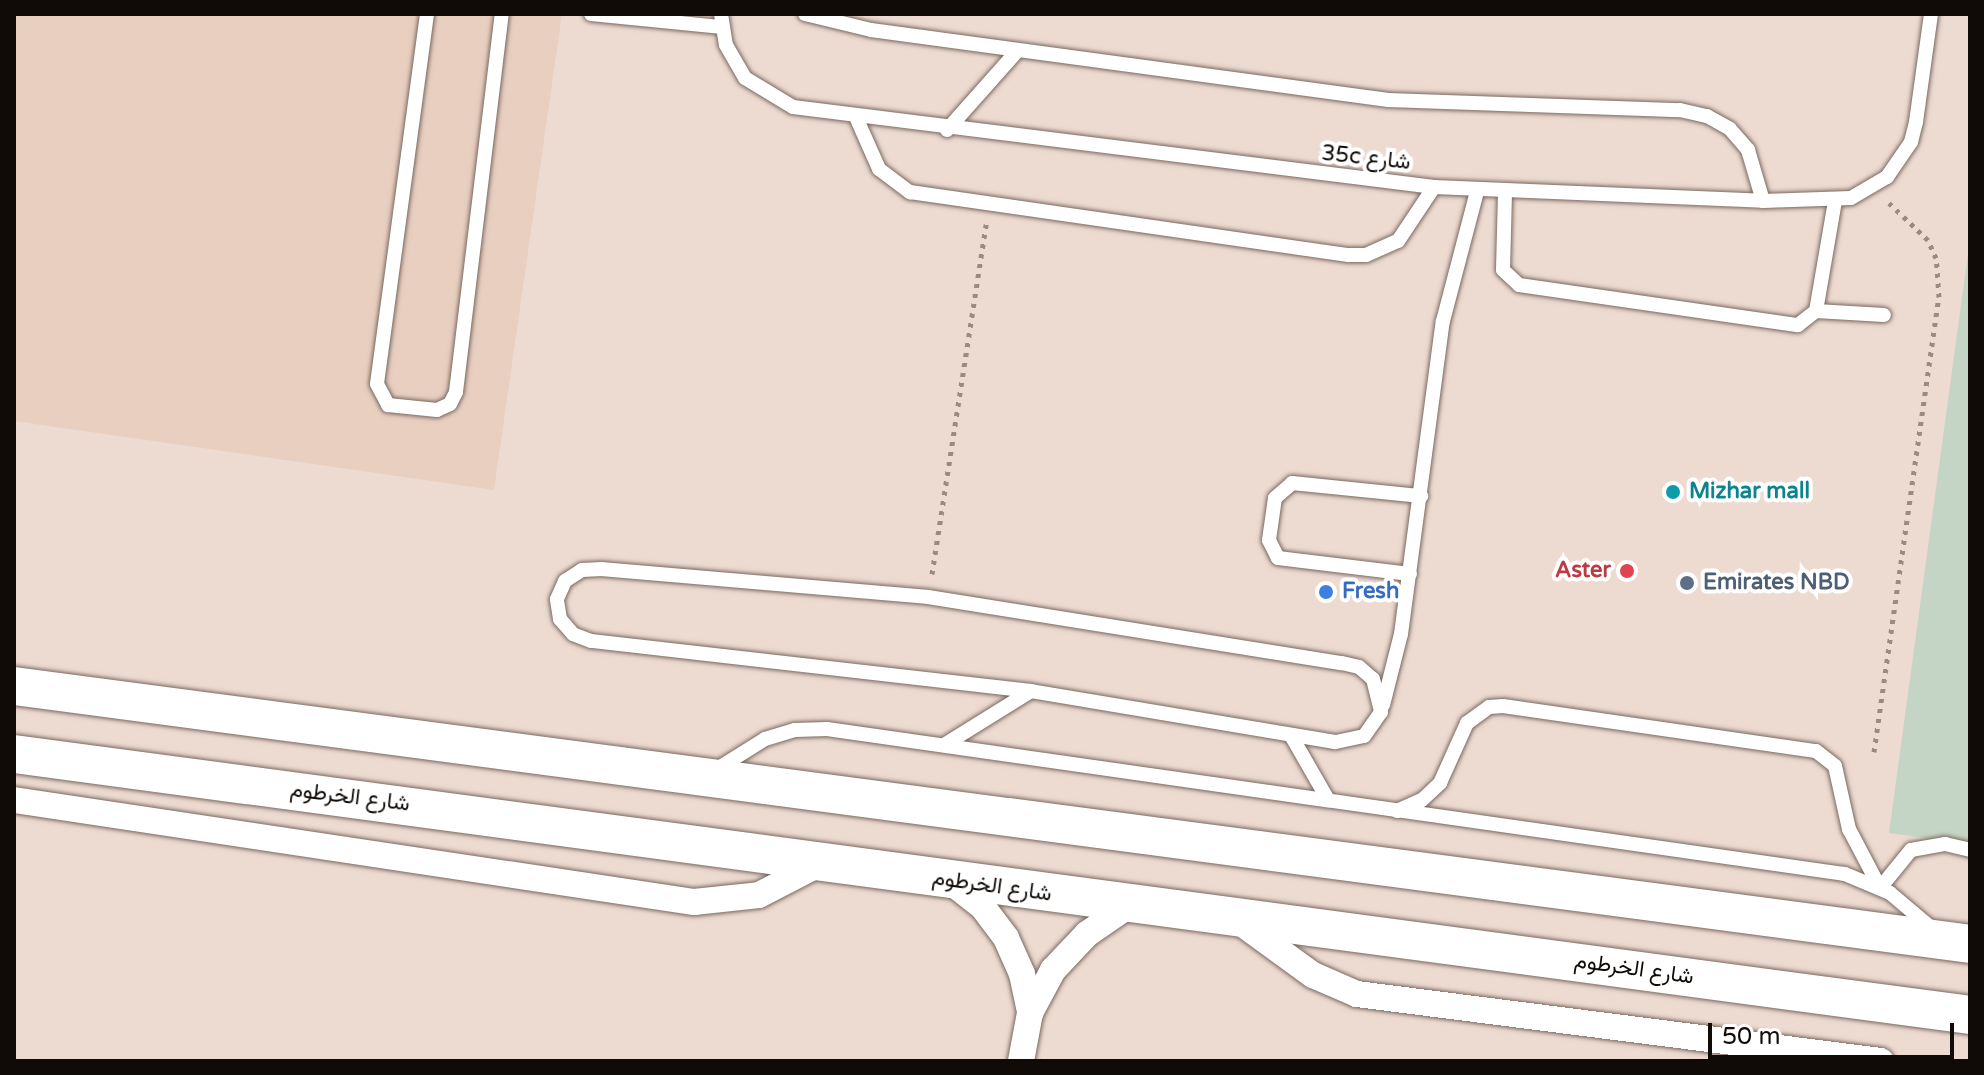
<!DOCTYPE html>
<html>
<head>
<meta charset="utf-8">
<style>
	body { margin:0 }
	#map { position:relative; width:1984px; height:1075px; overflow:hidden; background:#eddad0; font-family:"Varela Round",Vazirmatn,sans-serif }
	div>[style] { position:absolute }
	.built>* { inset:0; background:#e9cfc0 }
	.green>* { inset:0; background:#c5d5c5 }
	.path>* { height:5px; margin-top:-2.5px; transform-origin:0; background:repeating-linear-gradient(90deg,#998b84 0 4px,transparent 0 10px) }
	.roads { filter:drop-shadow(0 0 2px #796960) drop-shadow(0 0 2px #796960) }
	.service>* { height:14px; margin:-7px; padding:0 7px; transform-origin:7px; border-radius:7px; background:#fff }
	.minor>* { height:26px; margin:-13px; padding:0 13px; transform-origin:13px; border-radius:13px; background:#fff }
	.secondary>* { height:38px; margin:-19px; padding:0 19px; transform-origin:19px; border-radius:19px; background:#fff }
	.dots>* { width:22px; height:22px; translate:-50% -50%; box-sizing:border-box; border:4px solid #fff; border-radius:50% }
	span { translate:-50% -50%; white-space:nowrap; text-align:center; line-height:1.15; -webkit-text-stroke:8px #fff; paint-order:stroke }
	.street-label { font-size:22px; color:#100b07 }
	.culture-label { font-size:22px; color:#0d838f; font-weight:700 }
	.left { translate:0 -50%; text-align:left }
	.health-label { font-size:22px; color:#be3a42; font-weight:700 }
	.right { translate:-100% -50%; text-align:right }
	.service-label { font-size:22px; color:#4e5e75; font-weight:700 }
	.shop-label { font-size:22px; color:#366cbe; font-weight:700 }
	.frame { position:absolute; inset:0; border:16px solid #100b07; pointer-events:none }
	.scale { position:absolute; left:1708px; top:1023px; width:246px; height:36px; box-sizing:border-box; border:4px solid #100b07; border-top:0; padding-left:10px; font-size:24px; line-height:28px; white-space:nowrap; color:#100b07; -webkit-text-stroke:6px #fff; paint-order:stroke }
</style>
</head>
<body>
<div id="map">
	<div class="built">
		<div style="clip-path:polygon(14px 14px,562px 14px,494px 490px,14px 421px)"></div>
	</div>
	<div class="green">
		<div style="clip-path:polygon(1970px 239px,1970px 844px,1889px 833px)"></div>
	</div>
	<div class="path">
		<div style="left:932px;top:574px;width:354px;rotate:-81.2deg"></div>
		<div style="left:1874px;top:752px;width:460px;rotate:-81.9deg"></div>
		<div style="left:1939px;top:297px;width:39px;rotate:-94deg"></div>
		<div style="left:1936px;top:258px;width:20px;rotate:-114deg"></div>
		<div style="left:1928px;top:240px;width:57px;rotate:-136.4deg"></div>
	</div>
	<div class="roads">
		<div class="service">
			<div style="left:427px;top:14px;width:373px;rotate:97.7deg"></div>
			<div style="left:377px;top:384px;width:24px;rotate:62deg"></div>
			<div style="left:388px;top:405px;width:49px;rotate:5.8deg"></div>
			<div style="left:437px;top:410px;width:14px;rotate:-25deg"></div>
			<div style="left:450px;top:404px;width:13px;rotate:-63deg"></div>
			<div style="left:456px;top:392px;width:381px;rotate:-83.1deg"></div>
			<div style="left:591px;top:14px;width:132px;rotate:5.7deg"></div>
			<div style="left:721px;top:14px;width:31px;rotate:81deg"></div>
			<div style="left:726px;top:45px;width:38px;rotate:60deg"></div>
			<div style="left:745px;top:78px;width:56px;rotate:31.1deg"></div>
			<div style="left:793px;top:107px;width:646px;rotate:7.11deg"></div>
			<div style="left:1434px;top:187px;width:329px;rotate:2.4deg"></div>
			<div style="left:1763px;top:201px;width:88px;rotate:-2deg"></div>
			<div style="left:1851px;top:198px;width:42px;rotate:-30.3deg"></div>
			<div style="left:1887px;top:177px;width:42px;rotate:-55.6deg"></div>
			<div style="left:1911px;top:142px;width:21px;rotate:-76deg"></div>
			<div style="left:1916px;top:122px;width:109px;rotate:-82.1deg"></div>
			<div style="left:805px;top:14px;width:68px;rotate:13.6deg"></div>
			<div style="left:871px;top:30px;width:522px;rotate:7.71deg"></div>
			<div style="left:1388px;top:100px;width:292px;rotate:2deg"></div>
			<div style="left:1680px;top:110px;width:28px;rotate:13deg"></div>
			<div style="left:1707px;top:116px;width:26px;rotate:29deg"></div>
			<div style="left:1730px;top:129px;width:28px;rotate:49deg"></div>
			<div style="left:1748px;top:150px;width:53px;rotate:73.6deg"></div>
			<div style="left:856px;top:117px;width:57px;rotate:66.1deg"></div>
			<div style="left:879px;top:169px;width:39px;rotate:37deg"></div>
			<div style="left:910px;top:192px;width:443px;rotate:8.2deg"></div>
			<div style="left:1349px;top:255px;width:17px"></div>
			<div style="left:1366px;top:255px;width:35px;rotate:-24deg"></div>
			<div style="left:1398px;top:241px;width:65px;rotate:-56.3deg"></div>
			<div style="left:947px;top:130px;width:107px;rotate:-48.4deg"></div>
			<div style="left:1505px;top:193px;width:77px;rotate:91.5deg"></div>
			<div style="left:1503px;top:270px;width:22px;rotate:43deg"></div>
			<div style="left:1519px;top:285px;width:282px;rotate:8.2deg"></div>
			<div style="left:1798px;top:325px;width:23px;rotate:-38deg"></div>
			<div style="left:1816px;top:311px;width:112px;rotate:-80.2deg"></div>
			<div style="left:1816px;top:311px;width:68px;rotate:3.4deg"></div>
			<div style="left:602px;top:569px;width:327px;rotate:4.9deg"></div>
			<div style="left:928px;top:597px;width:419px;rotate:9.1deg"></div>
			<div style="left:1342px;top:663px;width:17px;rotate:13deg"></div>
			<div style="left:1359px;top:667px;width:18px;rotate:41deg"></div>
			<div style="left:1373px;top:679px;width:34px;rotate:76deg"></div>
			<div style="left:1381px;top:712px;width:29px;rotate:125deg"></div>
			<div style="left:1364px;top:736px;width:30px;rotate:168deg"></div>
			<div style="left:1335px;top:742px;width:308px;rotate:-170.5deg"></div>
			<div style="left:1031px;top:691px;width:443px;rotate:-173.5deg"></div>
			<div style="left:591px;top:641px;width:19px;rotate:-159deg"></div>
			<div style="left:573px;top:634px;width:20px;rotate:-131deg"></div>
			<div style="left:560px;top:619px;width:20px;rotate:-99deg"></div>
			<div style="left:557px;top:599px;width:20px;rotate:-66deg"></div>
			<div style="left:565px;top:581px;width:20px;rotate:-33deg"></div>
			<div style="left:582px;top:570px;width:20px;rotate:-3deg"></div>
			<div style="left:1410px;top:574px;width:133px;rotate:-173.1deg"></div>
			<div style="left:1278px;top:558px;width:20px;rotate:-117deg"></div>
			<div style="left:1269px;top:540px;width:42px;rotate:-81.9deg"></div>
			<div style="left:1275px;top:498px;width:23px;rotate:-41deg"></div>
			<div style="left:1292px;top:483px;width:130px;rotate:5.8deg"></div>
			<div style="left:1383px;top:705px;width:73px;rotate:-75.8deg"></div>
			<div style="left:1401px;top:634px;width:316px;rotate:-82.4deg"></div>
			<div style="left:1443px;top:321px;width:134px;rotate:-75.3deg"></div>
			<div style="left:1292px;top:737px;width:70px;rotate:60.2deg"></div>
			<div style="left:944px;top:745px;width:102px;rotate:-31.8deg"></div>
			<div style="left:714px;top:771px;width:60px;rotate:-32.1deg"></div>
			<div style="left:765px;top:739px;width:31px;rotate:-17deg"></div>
			<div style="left:795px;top:730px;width:32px;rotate:-2deg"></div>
			<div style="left:827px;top:729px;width:1028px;rotate:8.11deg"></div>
			<div style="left:1845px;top:874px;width:49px;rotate:22.9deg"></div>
			<div style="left:1890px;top:893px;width:59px;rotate:40.2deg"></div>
			<div style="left:1397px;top:811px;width:27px;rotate:-24deg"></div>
			<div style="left:1422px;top:800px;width:25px;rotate:-43deg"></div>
			<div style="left:1440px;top:783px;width:66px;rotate:-65.8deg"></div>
			<div style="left:1467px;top:723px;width:27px;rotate:-36deg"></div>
			<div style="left:1489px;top:707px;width:14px;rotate:-4deg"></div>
			<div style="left:1503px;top:706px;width:316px;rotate:8.2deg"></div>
			<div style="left:1816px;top:751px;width:24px;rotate:38deg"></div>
			<div style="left:1835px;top:766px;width:65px;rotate:77.5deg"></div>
			<div style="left:1849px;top:829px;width:67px;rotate:62.3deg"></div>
			<div style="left:1880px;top:888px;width:49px;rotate:-50.8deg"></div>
			<div style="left:1911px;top:850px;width:35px;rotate:-10deg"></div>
			<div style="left:1945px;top:844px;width:26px;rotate:13deg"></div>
		</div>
		<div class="minor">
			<div style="left:14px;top:800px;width:688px;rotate:8.53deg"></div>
			<div style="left:694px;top:902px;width:65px;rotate:-6.1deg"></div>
			<div style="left:759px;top:895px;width:74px;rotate:-27.3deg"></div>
			<div style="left:951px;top:882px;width:39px;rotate:38deg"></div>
			<div style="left:982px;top:906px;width:40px;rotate:53deg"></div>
			<div style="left:1006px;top:938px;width:39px;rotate:66deg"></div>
			<div style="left:1022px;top:974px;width:40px;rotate:78deg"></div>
			<div style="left:1240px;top:922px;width:90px;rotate:36deg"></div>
			<div style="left:1313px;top:975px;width:48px;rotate:23.4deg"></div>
			<div style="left:1357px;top:994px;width:528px;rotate:7.29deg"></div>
			<div style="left:1021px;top:1061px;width:49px;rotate:-79.4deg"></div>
			<div style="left:1030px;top:1013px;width:49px;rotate:-61.9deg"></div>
			<div style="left:1053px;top:970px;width:50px;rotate:-46.6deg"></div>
			<div style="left:1087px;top:934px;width:51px;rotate:-34.6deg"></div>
		</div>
		<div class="secondary">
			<div style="left:14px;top:686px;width:1973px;rotate:7.51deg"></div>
			<div style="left:14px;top:754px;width:1973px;rotate:7.6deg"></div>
		</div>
	</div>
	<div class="dots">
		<div style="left:1673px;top:492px;background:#0f9aa8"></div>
		<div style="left:1627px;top:571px;background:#e0444e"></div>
		<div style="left:1687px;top:583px;background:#5c6f8a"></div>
		<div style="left:1326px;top:592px;background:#3f7fe0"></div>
	</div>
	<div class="street-label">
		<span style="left:1366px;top:158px;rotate:6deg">35c شارع</span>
		<span style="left:350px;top:797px;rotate:7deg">شارع الخرطوم</span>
		<span style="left:992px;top:886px;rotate:8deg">شارع الخرطوم</span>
		<span style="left:1634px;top:969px;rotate:8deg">شارع الخرطوم</span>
	</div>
	<div class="culture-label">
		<span class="left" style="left:1689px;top:492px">Mizhar mall</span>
	</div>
	<div class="health-label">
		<span class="right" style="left:1611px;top:571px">Aster</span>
	</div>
	<div class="service-label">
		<span class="left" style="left:1703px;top:583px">Emirates NBD</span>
	</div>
	<div class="shop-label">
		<span class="left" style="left:1342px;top:592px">Fresh</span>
	</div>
	<div class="frame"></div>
	<div class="scale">50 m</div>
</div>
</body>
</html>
